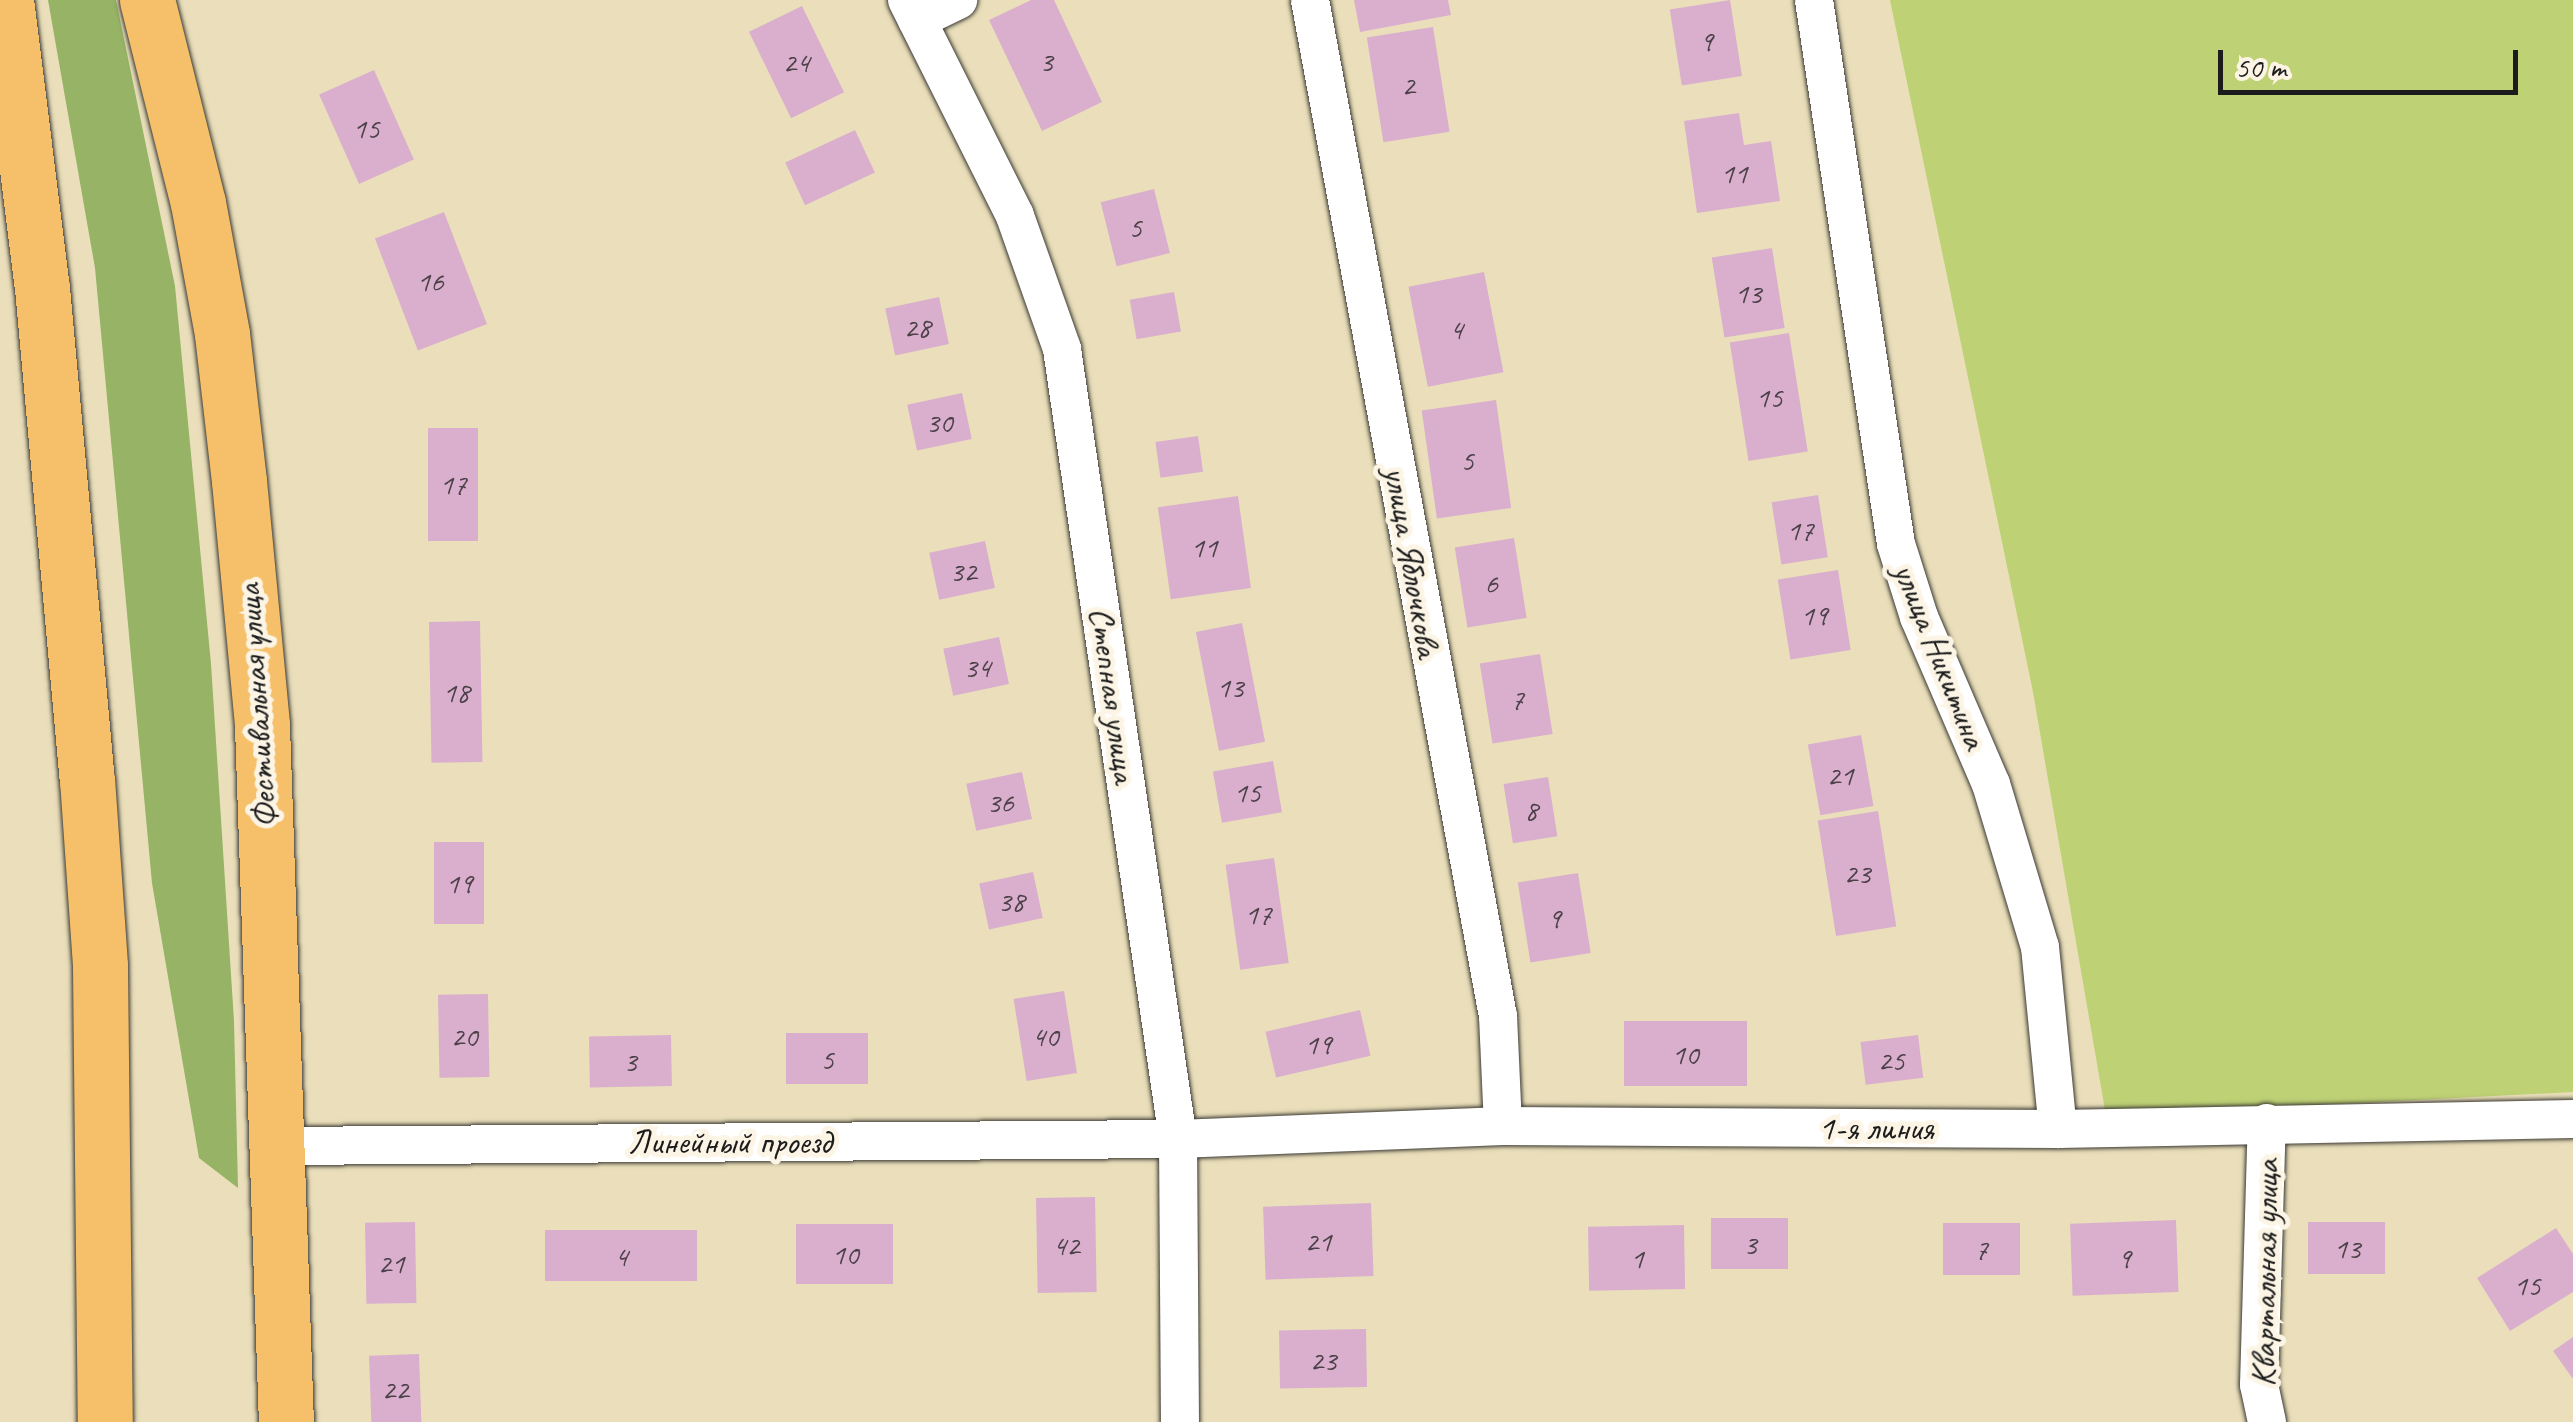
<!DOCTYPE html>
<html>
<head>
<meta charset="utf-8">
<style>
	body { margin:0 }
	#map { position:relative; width:2573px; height:1422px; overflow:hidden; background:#eadfba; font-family:Caveat,sans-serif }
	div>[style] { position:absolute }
	.green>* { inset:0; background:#bed175 }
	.forest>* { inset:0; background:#96b366 }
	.building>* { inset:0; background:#daafce; transform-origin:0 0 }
	.roads { filter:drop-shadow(0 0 2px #3b3934) drop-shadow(0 0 2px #3b3934) }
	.minor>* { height:38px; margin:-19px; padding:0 19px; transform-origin:19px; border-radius:19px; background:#fff }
	.primary>* { height:55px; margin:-27.5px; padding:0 27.5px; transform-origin:27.5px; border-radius:27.5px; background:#f6c06b }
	span { translate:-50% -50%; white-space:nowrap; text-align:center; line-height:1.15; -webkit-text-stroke:10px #fcf5e5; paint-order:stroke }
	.number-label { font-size:30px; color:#4c4148 }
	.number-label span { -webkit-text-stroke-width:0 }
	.street-label { font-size:35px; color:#1c1c1c }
	.scale { position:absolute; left:2218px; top:50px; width:300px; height:45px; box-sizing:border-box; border:5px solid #1c1c1c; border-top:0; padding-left:12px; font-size:30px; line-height:35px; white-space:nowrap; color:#1c1c1c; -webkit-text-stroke:8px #fcf5e5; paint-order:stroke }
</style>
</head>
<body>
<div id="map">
	<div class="green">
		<div style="clip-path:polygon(1890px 0,2573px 0,2573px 1092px,2106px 1116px,2033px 692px)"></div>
	</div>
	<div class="forest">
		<div style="clip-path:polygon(48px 0,116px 0,175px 286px,211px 664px,234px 1021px,238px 1188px,199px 1158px,152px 883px,95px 268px)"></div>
	</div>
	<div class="building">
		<div style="clip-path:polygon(1031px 0,1054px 0,1102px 102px,1042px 131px,989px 20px)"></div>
		<div style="clip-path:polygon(1354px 0,1448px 0,1451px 15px,1360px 32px)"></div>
		<div style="left:1730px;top:0;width:77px;height:61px;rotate:81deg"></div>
		<div style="left:802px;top:6px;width:96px;height:59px;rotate:64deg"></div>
		<div style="left:1433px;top:27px;width:106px;height:67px;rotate:81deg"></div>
		<div style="left:374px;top:70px;width:98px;height:60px;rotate:66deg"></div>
		<div style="clip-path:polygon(1739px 113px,1744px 145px,1771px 141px,1780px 201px,1697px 213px,1684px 121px)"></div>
		<div style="left:855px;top:130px;width:47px;height:77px;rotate:65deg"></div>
		<div style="left:1154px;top:189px;width:66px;height:55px;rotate:76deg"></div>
		<div style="left:444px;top:212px;width:120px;height:74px;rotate:69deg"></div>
		<div style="left:1772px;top:248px;width:81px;height:61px;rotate:81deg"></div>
		<div style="left:1484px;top:272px;width:102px;height:77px;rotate:79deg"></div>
		<div style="left:1174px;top:292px;width:40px;height:45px;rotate:80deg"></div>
		<div style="left:939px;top:297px;width:48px;height:55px;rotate:78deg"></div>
		<div style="left:1789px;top:333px;width:120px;height:60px;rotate:81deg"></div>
		<div style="left:962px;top:393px;width:47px;height:56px;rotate:78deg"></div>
		<div style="left:1496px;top:400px;width:109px;height:75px;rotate:82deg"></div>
		<div style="left:428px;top:428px;width:50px;height:113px"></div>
		<div style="left:1198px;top:436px;width:36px;height:43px;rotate:82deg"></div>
		<div style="left:1818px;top:495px;width:63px;height:47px;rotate:81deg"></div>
		<div style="left:1238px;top:496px;width:93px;height:81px;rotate:82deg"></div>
		<div style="left:1514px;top:538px;width:81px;height:60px;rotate:81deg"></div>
		<div style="left:985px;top:541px;width:48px;height:57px;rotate:78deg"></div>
		<div style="left:1838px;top:570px;width:81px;height:61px;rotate:81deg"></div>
		<div style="left:480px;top:621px;width:141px;height:51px;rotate:89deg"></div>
		<div style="left:1242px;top:623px;width:121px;height:47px;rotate:79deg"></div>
		<div style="left:999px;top:637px;width:48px;height:57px;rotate:78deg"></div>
		<div style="left:1540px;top:654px;width:81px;height:61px;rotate:81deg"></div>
		<div style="left:1861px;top:735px;width:72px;height:54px;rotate:80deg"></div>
		<div style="left:1273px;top:761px;width:52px;height:61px;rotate:80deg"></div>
		<div style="left:1022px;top:772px;width:48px;height:57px;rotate:78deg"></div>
		<div style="left:1548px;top:777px;width:60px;height:45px;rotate:81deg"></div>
		<div style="left:1878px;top:811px;width:117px;height:61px;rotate:81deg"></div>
		<div style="left:434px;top:842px;width:50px;height:82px"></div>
		<div style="left:1274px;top:858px;width:106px;height:49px;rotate:82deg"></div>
		<div style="left:1033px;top:872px;width:47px;height:55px;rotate:78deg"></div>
		<div style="left:1578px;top:873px;width:81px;height:61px;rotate:81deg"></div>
		<div style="left:1064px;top:991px;width:83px;height:51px;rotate:81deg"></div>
		<div style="left:488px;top:994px;width:83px;height:50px;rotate:89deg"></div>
		<div style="left:1360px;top:1010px;width:47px;height:97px;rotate:77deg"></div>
		<div style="left:1624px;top:1021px;width:123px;height:65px"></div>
		<div style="left:868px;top:1033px;width:51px;height:82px;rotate:90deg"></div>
		<div style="left:671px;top:1035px;width:51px;height:82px;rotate:89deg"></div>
		<div style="left:1918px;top:1035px;width:43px;height:58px;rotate:83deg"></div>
		<div style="left:1095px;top:1197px;width:95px;height:59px;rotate:89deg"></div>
		<div style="left:1371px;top:1203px;width:73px;height:108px;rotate:88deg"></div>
		<div style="left:1711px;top:1218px;width:77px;height:51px"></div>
		<div style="left:2176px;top:1220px;width:72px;height:106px;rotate:88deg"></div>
		<div style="left:415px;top:1222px;width:81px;height:50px;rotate:89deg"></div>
		<div style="left:2308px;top:1222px;width:77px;height:52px"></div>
		<div style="left:2020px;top:1223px;width:52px;height:77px;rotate:90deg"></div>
		<div style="left:796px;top:1224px;width:97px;height:60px"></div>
		<div style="left:1684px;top:1225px;width:64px;height:96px;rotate:89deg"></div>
		<div style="clip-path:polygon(2556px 1228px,2573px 1254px,2573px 1292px,2510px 1331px,2477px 1278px)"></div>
		<div style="left:697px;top:1230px;width:51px;height:152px;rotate:90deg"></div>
		<div style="left:1366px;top:1329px;width:58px;height:87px;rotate:89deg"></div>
		<div style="clip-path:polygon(2573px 1337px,2573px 1379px,2553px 1351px)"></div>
		<div style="left:419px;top:1354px;width:68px;height:50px;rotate:88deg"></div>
	</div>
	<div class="roads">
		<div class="minor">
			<div style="left:907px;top:0;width:241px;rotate:63.4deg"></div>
			<div style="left:1015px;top:216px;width:141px;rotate:70.5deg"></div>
			<div style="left:1062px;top:349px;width:798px;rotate:81.65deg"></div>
			<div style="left:1178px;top:1139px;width:283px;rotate:89.6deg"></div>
			<div style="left:1310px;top:0;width:1033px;rotate:79.52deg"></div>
			<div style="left:1498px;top:1016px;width:110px;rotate:87.4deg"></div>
			<div style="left:1814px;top:0;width:550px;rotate:81.43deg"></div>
			<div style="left:1896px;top:544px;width:77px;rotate:72.5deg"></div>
			<div style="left:1919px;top:617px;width:182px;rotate:66.7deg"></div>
			<div style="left:1991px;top:784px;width:170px;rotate:73.3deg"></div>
			<div style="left:2040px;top:947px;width:183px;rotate:84.4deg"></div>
			<div style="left:917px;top:20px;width:46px;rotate:-26deg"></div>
			<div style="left:281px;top:1146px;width:897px;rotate:-0.45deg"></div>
			<div style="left:1178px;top:1139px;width:325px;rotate:-2.3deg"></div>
			<div style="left:1503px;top:1126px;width:555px;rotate:0.31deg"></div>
			<div style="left:2058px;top:1129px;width:515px;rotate:-1.11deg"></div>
			<div style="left:2267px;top:1422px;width:38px;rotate:-102deg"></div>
			<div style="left:2259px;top:1385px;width:262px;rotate:-88.3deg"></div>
		</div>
		<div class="primary">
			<div style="left:6px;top:0;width:290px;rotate:82.9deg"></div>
			<div style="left:42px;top:288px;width:493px;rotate:84.8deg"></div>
			<div style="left:87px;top:779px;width:187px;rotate:86deg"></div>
			<div style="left:100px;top:966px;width:456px;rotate:89.4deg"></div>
			<div style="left:147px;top:0;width:209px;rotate:75.9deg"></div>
			<div style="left:198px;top:203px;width:133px;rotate:79.6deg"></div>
			<div style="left:222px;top:334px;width:148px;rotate:83.4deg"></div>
			<div style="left:239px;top:481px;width:246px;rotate:84.6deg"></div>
			<div style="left:262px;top:726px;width:696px;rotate:88.03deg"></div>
		</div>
	</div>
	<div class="number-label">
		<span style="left:1706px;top:41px">9</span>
		<span style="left:1046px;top:61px">3</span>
		<span style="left:796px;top:62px">24</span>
		<span style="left:1408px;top:85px">2</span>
		<span style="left:366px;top:128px">15</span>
		<span style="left:1734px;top:173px">11</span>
		<span style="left:1135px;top:227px">5</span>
		<span style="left:430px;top:281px">16</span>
		<span style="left:1748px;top:293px">13</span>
		<span style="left:917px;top:327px">28</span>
		<span style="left:1456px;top:329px">4</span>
		<span style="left:1769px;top:397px">15</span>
		<span style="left:939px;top:422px">30</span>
		<span style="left:1467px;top:460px">5</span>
		<span style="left:453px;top:484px">17</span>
		<span style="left:1800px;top:530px">17</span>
		<span style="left:1204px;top:547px">11</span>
		<span style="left:963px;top:571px">32</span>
		<span style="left:1491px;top:583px">6</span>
		<span style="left:1814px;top:615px">19</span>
		<span style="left:977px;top:667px">34</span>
		<span style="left:1230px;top:687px">13</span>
		<span style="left:456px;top:692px">18</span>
		<span style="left:1517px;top:699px">7</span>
		<span style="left:1840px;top:775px">21</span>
		<span style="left:1247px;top:792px">15</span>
		<span style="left:1000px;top:802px">36</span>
		<span style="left:1531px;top:810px">8</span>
		<span style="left:1857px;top:873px">23</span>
		<span style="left:459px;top:883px">19</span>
		<span style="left:1011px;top:901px">38</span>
		<span style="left:1258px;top:914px">17</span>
		<span style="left:1554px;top:918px">9</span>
		<span style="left:464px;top:1036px">20</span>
		<span style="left:1045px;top:1036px">40</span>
		<span style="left:1318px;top:1044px">19</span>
		<span style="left:1685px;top:1054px">10</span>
		<span style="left:827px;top:1059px">5</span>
		<span style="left:1891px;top:1060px">25</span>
		<span style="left:630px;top:1061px">3</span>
		<span style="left:1318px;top:1241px">21</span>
		<span style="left:1750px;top:1244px">3</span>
		<span style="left:1066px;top:1245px">42</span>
		<span style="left:2347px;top:1248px">13</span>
		<span style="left:1981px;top:1249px">7</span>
		<span style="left:845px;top:1254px">10</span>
		<span style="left:621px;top:1256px">4</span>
		<span style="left:1637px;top:1258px">1</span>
		<span style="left:2124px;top:1258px">9</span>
		<span style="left:391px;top:1263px">21</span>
		<span style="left:2527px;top:1285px">15</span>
		<span style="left:1323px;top:1360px">23</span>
		<span style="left:395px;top:1389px">22</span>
	</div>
	<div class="street-label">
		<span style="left:1412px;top:562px;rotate:80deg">улица Яблочкова</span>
		<span style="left:1940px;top:656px;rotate:68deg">улица Никитина</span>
		<span style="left:1113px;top:695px;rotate:82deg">Степная улица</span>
		<span style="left:257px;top:706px;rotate:-94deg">Фестивальная улица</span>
		<span style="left:1876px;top:1128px">1-я линия</span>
		<span style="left:730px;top:1142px">Линейный проезд</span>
		<span style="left:2265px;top:1273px;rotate:-89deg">Квартальная улица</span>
	</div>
	<div class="scale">50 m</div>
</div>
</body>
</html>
